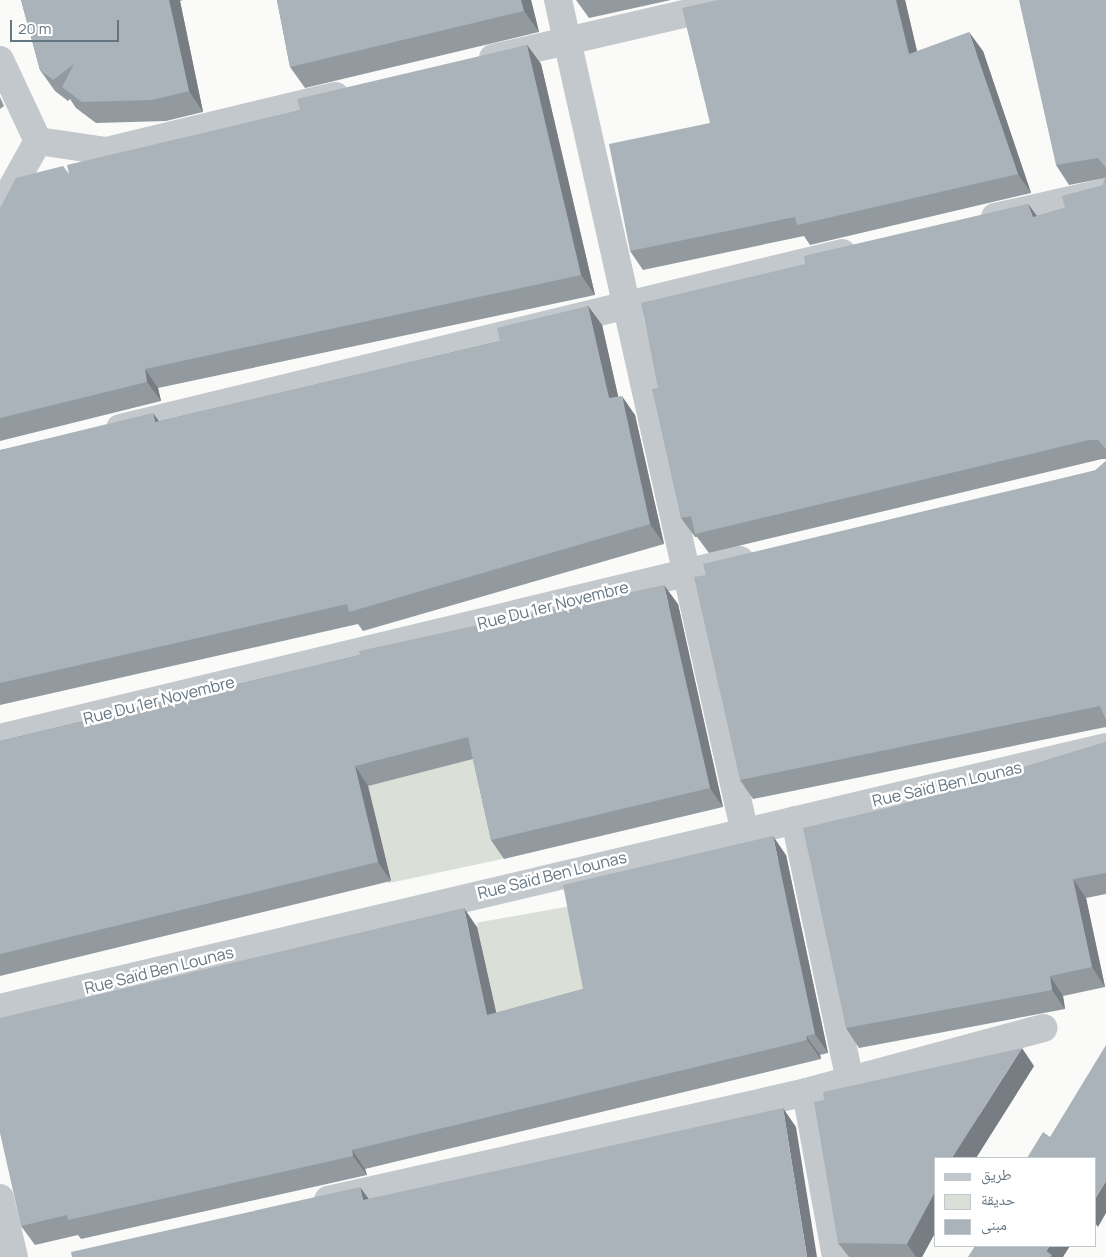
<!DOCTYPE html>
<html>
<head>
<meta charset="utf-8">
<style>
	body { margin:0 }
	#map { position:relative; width:1106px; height:1257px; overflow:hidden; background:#fafaf8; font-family:Manrope,"Noto Naskh Arabic",sans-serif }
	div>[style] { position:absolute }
	.green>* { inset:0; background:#dadfd7; transform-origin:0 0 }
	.minor>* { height:28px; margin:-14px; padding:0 14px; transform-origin:14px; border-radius:14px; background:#c3c8cc }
	.wall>* { inset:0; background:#929a9f }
	.shaded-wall>* { inset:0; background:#777d82 }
	.building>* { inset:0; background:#aab3b9 }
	span { translate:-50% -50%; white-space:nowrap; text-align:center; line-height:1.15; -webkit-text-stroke:5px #fff; paint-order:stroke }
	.street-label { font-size:16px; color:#657683 }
	.legend { position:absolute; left:934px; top:1157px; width:162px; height:90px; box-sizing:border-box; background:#fff; border:1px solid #c1c8cd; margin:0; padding:6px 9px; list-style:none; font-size:15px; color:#657683 }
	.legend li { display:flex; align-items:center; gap:10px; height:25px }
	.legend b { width:25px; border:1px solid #c1c8cd }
	.scale { position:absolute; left:10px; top:20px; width:109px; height:22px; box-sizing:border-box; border:2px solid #657683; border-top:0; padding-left:6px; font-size:15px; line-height:18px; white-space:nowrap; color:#657683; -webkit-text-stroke:4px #fff; paint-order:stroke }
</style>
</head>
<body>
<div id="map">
	<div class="green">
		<div style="left:482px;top:757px;width:104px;height:118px;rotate:78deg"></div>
		<div style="left:577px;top:905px;width:105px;height:102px;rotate:80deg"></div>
	</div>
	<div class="minor">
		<div style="left:558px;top:0;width:850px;rotate:77.35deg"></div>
		<div style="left:493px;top:58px;width:258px;rotate:-13deg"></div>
		<div style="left:0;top:60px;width:89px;rotate:64.9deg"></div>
		<div style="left:38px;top:141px;width:69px;rotate:8.4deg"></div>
		<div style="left:106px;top:151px;width:236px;rotate:-13.5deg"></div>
		<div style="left:0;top:209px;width:78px;rotate:-60.8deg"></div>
		<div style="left:995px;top:217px;width:114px;rotate:-12.7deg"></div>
		<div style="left:120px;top:428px;width:743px;rotate:-13.62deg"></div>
		<div style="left:0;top:738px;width:761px;rotate:-13.53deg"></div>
		<div style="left:795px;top:820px;width:266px;rotate:78.1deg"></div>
		<div style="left:0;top:1008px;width:1136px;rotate:-13.28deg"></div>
		<div style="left:806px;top:1092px;width:168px;rotate:79.7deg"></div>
		<div style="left:0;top:1198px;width:61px;rotate:76.7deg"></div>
		<div style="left:328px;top:1200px;width:490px;rotate:-12.7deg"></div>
		<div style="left:806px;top:1092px;width:246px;rotate:-15.1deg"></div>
	</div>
	<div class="wall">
		<div style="clip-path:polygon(21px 0,183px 0,180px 1px,203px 112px,166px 121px,96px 123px,76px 108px,70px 99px,68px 101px,55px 91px,40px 70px)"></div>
		<div style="clip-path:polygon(277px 0,531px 0,539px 32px,305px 88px,290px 67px)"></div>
		<div style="clip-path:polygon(576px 0,671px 0,589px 18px)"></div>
		<div style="clip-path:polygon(718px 0,905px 0,917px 51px,983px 51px,1031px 193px,810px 245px,804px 236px,643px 270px,630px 251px,710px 123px)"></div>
		<div style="clip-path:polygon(1106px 0,1106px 459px,1102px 459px,709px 553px,697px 537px,695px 537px,681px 518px,658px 388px,805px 264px,1028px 204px,1037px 216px,1065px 208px,1103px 185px,1105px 178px,1069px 185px,1056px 165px)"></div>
		<div style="clip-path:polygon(527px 45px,541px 64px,595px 295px,158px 388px,161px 401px,0 441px,0 208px,69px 174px,300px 110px)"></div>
		<div style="clip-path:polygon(0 97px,4px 106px,0 109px)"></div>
		<div style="clip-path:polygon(588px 306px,602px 325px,618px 396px,635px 415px,664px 544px,363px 631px,358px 624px,0 705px,0 450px,160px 421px,500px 341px)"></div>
		<div style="clip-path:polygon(1106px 461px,1106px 727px,753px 799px,740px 780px)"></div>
		<div style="clip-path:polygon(678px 604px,723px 807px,504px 859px,491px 840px,473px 759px,368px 786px,391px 881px,0 976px,0 741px,360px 655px)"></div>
		<div style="clip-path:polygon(1106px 742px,1106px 894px,1086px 898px,1105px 987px,1063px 996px,1065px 1009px,859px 1048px,846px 1028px,900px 805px)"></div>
		<div style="clip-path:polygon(786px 855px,828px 1053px,820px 1055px,821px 1059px,365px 1169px,367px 1175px,81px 1239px,78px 1235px,35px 1245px,21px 1226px,477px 927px,496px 1013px,583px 989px)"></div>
		<div style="clip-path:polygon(1034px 1066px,976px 1158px,935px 1158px,935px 1233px,922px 1257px,849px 1257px,838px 1243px)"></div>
	</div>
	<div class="shaded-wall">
		<div style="clip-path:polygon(169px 0,179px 0,180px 1px,203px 112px,189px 91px)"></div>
		<div style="clip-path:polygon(521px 0,531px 0,539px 32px,524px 11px)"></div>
		<div style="clip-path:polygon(896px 0,905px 0,922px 73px,909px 54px)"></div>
		<div style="clip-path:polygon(969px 32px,983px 51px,1031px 193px,1018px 174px)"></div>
		<div style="clip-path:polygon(527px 45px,541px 64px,595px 295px,581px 275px)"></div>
		<div style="clip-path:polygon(1028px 204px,1042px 223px,1033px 217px)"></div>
		<div style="clip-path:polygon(588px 306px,602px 325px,623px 418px,609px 398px)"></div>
		<div style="clip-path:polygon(145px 369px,158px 388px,161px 401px,147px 382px)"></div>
		<div style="clip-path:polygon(622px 396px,635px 415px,664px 544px,650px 524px)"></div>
		<div style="clip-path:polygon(153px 413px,167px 432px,155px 422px)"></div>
		<div style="clip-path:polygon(664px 585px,678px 604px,723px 807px,710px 788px)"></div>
		<div style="clip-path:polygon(355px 766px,368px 786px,391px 881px,378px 862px)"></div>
		<div style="clip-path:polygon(773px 836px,786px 855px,828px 1053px,815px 1034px)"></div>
		<div style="clip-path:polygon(1073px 879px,1086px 898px,1105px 987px,1092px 967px)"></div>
		<div style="clip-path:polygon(464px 908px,477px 927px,501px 1034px,487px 1015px)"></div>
		<div style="clip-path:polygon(1050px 976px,1063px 996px,1065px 1009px,1052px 990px)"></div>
		<div style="clip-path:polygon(806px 1036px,820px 1055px,821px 1059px,807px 1040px)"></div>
		<div style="clip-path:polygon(1022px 1048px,1034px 1066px,976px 1158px,952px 1158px)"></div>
		<div style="clip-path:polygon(783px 1108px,796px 1127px,817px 1257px,807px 1257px)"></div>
		<div style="clip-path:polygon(352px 1150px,365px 1169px,367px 1175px,353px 1156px)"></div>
		<div style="clip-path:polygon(1106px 1181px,1106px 1213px,1098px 1227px,1095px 1223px,1095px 1199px)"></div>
		<div style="clip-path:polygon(360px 1187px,374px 1206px,363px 1200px)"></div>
		<div style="clip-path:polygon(935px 1192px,935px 1233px,922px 1257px,916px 1257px,907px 1244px)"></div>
		<div style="clip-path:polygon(1050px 1246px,1070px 1246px,1063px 1257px,1050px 1257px,1046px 1251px)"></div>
	</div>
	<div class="building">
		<div style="clip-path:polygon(21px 0,169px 0,189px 91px,152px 100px,82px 102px,62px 87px,74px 64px,53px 80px,40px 70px)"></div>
		<div style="clip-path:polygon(277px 0,521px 0,524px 11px,290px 67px)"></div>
		<div style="clip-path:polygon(718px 0,896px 0,909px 54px,969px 32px,1018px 174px,797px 225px,795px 217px,630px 251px,609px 144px,710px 123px,682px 8px)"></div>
		<div style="clip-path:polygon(1019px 0,1106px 0,1106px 168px,1098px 158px,1056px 165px)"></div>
		<div style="clip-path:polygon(527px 45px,581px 275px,145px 369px,147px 382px,0 418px,0 208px,16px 178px,63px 166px,69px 174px,67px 165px,300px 110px,297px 99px)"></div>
		<div style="clip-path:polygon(1106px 175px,1106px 449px,1098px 440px,1089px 440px,695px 534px,691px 516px,681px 518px,652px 389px,658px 388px,641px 303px,805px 264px,804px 256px,1028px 204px,1033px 217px,1065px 208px,1062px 196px,1103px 185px)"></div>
		<div style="clip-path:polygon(588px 306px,609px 398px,622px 396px,650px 524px,349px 612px,347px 604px,0 683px,0 450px,153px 413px,155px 422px,500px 341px,497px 328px)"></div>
		<div style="clip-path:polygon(1106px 461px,1106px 720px,1100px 706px,740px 780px,694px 577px,706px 575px,703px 564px,1096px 470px)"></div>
		<div style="clip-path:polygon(664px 585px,710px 788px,491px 840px,468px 737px,355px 766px,378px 862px,0 954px,0 741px,360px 655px,359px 651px)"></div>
		<div style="clip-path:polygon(1106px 742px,1106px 873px,1073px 879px,1092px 967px,1050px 976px,1052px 990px,846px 1028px,803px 828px,900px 805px)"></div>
		<div style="clip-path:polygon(773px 836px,815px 1034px,806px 1036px,807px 1040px,352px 1150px,353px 1156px,68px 1220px,67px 1215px,21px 1226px,0 1133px,0 1018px,464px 908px,487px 1015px,583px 989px,563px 885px)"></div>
		<div style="clip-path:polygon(1106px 1045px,1106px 1181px,1095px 1199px,1095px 1158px,1027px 1158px,1043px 1132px,1050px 1137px)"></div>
		<div style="clip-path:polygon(1022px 1048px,952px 1158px,935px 1158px,935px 1192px,907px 1244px,838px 1243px,814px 1102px,824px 1100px,823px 1092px)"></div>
		<div style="clip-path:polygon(783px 1108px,807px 1257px,72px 1257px,71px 1252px,360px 1187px,363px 1200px)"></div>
		<div style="clip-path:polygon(975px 1246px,1050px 1246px,1046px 1251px,1052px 1255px,1051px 1257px,968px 1257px)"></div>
	</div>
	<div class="street-label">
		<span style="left:553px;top:605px;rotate:-14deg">Rue Du 1er Novembre</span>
		<span style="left:159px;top:700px;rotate:-14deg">Rue Du 1er Novembre</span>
		<span style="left:947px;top:784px;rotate:-13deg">Rue Saïd Ben Lounas</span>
		<span style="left:552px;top:875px;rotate:-14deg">Rue Saïd Ben Lounas</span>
		<span style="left:159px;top:970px;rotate:-14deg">Rue Saïd Ben Lounas</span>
	</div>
	<ul class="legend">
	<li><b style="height:6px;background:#c3c8cc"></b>طريق</li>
	<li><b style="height:14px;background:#dadfd7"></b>حديقة</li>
	<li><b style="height:14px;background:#aab3b9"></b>مبنى</li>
	</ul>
	<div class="scale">20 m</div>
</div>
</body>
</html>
